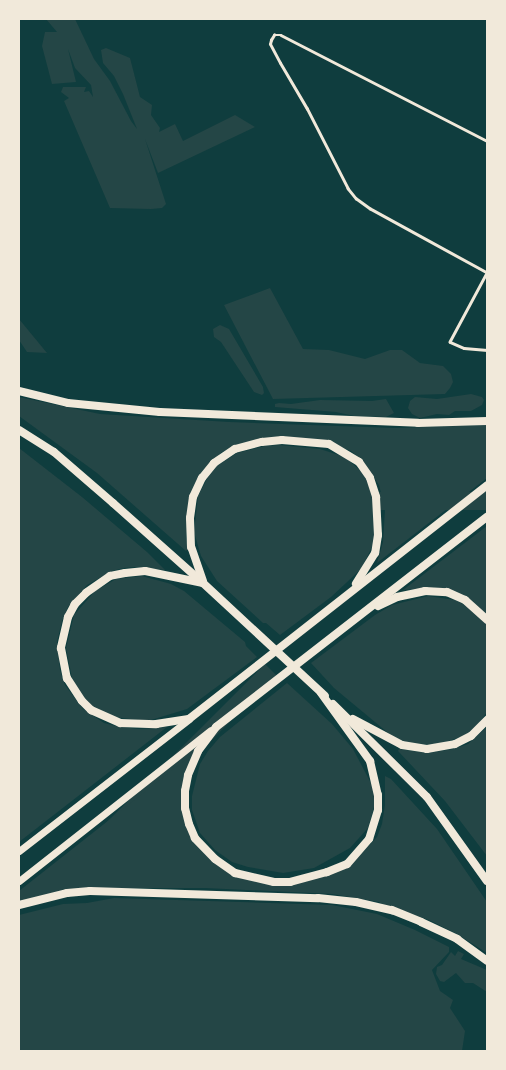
<!DOCTYPE html>
<html>
<head>
<meta charset="utf-8">
<style>
	body { margin:0 }
	#map { position:relative; width:506px; height:1070px; overflow:hidden; background:#0f3d3e; font-family:Commissioner,sans-serif }
	div>[style] { position:absolute }
	.green>* { inset:0; background:#244646; transform-origin:0 0 }
	.service>* { height:2.5px; margin:-1.25px; padding:0 1.25px; transform-origin:1.25px; border-radius:1.25px; background:#f1e9da }
	.primary>* { height:7px; margin:-3.5px; padding:0 3.5px; transform-origin:3.5px; border-radius:3.5px; background:#f1e9da }
	.trunk>* { height:8px; margin:-4px; padding:0 4px; transform-origin:4px; border-radius:4px; background:#f1e9da }
	span { translate:-50% -50%; white-space:nowrap; text-align:center; line-height:1.15; -webkit-text-stroke:4px #f1e9da; paint-order:stroke }
	.frame { position:absolute; inset:0; border:20px solid #f1e9da; pointer-events:none }
</style>
</head>
<body>
<div id="map">
	<div class="green">
		<div style="clip-path:polygon(46px 19px,75px 19px,94px 59px,110px 81px,131px 121px,137px 129px,123px 94px,114px 76px,103px 63px,101px 50px,106px 48px,130px 58px,140px 97px,152px 105px,151px 115px,160px 128px,159px 132px,175px 124px,183px 141px,235px 115px,255px 127px,158px 173px,145px 139px,166px 204px,162px 208px,151px 209px,110px 208px,64px 101px,69px 98px,61px 92px,63px 87px,86px 87px,84px 92px,89px 91px,93px 97px,91px 85px,75px 68px,68px 49px,76px 82px,52px 84px,42px 46px,45px 32px,57px 32px)"></div>
		<div style="clip-path:polygon(270px 288px,303px 349px,329px 350px,365px 359px,390px 350px,402px 350px,420px 363px,443px 366px,451px 374px,453px 382px,450px 388px,445px 394px,273px 399px,224px 305px)"></div>
		<div style="clip-path:polygon(19px 319px,47px 353px,27px 352px,19px 340px)"></div>
		<div style="clip-path:polygon(220px 325px,229px 329px,263px 387px,264px 393px,262px 395px,254px 392px,221px 342px,214px 337px,213px 329px)"></div>
		<div style="clip-path:polygon(471px 394px,482px 397px,484px 400px,482px 405px,471px 411px,455px 411px,449px 415px,437px 414px,420px 418px,412px 414px,408px 408px,410px 401px,415px 397px,437px 399px)"></div>
		<div style="clip-path:polygon(19px 397px,100px 414px,229px 422px,395px 428px,487px 425px,487px 478px,377px 563px,383px 542px,385px 510px,379px 485px,362px 460px,351px 451px,328px 442px,281px 438px,250px 441px,222px 452px,203px 470px,197px 480px,188px 503px,186px 538px,188px 549px,186px 551px,97px 473px,19px 416px)"></div>
		<div style="clip-path:polygon(386px 399px,394px 413px,386px 417px,354px 416px,336px 412px,275px 407px,275px 404px,279px 403px,291px 404px,320px 400px,372px 401px)"></div>
		<div style="clip-path:polygon(279px 445px,320px 449px,345px 457px,364px 474px,375px 502px,374px 543px,361px 569px,331px 597px,280px 635px,266px 623px,263px 623px,217px 581px,201px 556px,194px 532px,198px 496px,208px 477px,217px 466px,237px 453px,265px 446px)"></div>
		<div style="clip-path:polygon(19px 448px,82px 497px,147px 552px,165px 570px,135px 567px,124px 568px,112px 571px,87px 585px,68px 607px,62px 621px,57px 642px,60px 670px,65px 685px,83px 709px,104px 723px,116px 726px,138px 729px,167px 727px,19px 842px)"></div>
		<div style="left:487px;top:492px;width:18px;height:249px;rotate:90deg"></div>
		<div style="clip-path:polygon(487px 526px,487px 614px,461px 595px,420px 589px,403px 590px)"></div>
		<div style="clip-path:polygon(142px 576px,171px 584px,184px 591px,245px 642px,246px 646px,257px 657px,187px 709px,151px 720px,138px 720px,114px 717px,94px 708px,85px 701px,72px 678px,66px 648px,74px 615px,95px 591px,116px 579px)"></div>
		<div style="clip-path:polygon(428px 596px,455px 600px,469px 607px,487px 625px,487px 712px,477px 726px,464px 736px,436px 745px,409px 743px,393px 737px,334px 688px,311px 663px,375px 615px,392px 605px)"></div>
		<div style="left:265px;top:664px;width:16px;height:313px;rotate:45deg"></div>
		<div style="clip-path:polygon(287px 683px,332px 724px,353px 749px,373px 787px,375px 804px,368px 828px,350px 848px,314px 868px,283px 873px,248px 867px,232px 862px,215px 850px,200px 833px,192px 810px,192px 796px,200px 764px,208px 751px,220px 737px)"></div>
		<div style="clip-path:polygon(487px 727px,487px 856px,445px 801px,398px 751px,399px 749px,428px 753px,453px 749px,468px 744px)"></div>
		<div style="clip-path:polygon(189px 757px,186px 823px,224px 866px,265px 879px,300px 880px,357px 858px,377px 837px,382px 824px,385px 805px,385px 776px,391px 779px,437px 829px,487px 902px,487px 953px,457px 934px,429px 920px,385px 906px,379px 902px,332px 894px,205px 888px,103px 888px,60px 892px,19px 902px,19px 891px)"></div>
		<div style="clip-path:polygon(114px 898px,332px 905px,377px 914px,415px 930px,449px 947px,449px 952px,432px 970px,440px 991px,453px 1000px,450px 1008px,465px 1031px,462px 1051px,19px 1051px,19px 915px,63px 904px,87px 903px)"></div>
		<div style="clip-path:polygon(458px 951px,464px 954px,461px 959px,487px 970px,487px 992px,473px 983px,465px 983px,456px 973px,444px 982px,440px 981px,436px 974px,437px 967px,442px 965px,451px 952px,455px 956px)"></div>
	</div>
	<div class="service">
		<div style="left:487px;top:273px;width:133px;rotate:-151.3deg"></div>
		<div style="left:370px;top:209px;width:17px;rotate:-144deg"></div>
		<div style="left:356px;top:199px;width:13px;rotate:-129deg"></div>
		<div style="left:348px;top:189px;width:90px;rotate:-117.1deg"></div>
		<div style="left:307px;top:109px;width:53px;rotate:-120.4deg"></div>
		<div style="left:280px;top:63px;width:21px;rotate:-118deg"></div>
		<div style="left:270px;top:44px;width:4px;rotate:-76deg"></div>
		<div style="left:271px;top:40px;width:6px;rotate:-59deg"></div>
		<div style="left:274px;top:35px;width:7px"></div>
		<div style="left:281px;top:35px;width:232px;rotate:27.2deg"></div>
		<div style="left:487px;top:273px;width:78px;rotate:118.2deg"></div>
		<div style="left:450px;top:342px;width:15px;rotate:23deg"></div>
		<div style="left:464px;top:348px;width:23px;rotate:5deg"></div>
	</div>
	<div class="primary">
		<div style="left:19px;top:851px;width:215px;rotate:-37.8deg"></div>
		<div style="left:19px;top:881px;width:244px;rotate:-38.2deg"></div>
	</div>
	<div class="trunk">
		<div style="left:19px;top:391px;width:50px;rotate:13.8deg"></div>
		<div style="left:68px;top:403px;width:92px;rotate:5.6deg"></div>
		<div style="left:160px;top:412px;width:258px;rotate:2.4deg"></div>
		<div style="left:418px;top:423px;width:69px;rotate:-1.7deg"></div>
		<div style="left:19px;top:430px;width:41px;rotate:32.2deg"></div>
		<div style="left:54px;top:452px;width:78px;rotate:40.8deg"></div>
		<div style="left:113px;top:503px;width:120px;rotate:41.6deg"></div>
		<div style="left:203px;top:583px;width:166px;rotate:42.8deg"></div>
		<div style="left:203px;top:581px;width:36px;rotate:-109deg"></div>
		<div style="left:191px;top:547px;width:29px;rotate:-92deg"></div>
		<div style="left:190px;top:518px;width:21px;rotate:-82deg"></div>
		<div style="left:193px;top:497px;width:21px;rotate:-65deg"></div>
		<div style="left:202px;top:478px;width:19px;rotate:-51deg"></div>
		<div style="left:214px;top:463px;width:25px;rotate:-34deg"></div>
		<div style="left:235px;top:449px;width:28px;rotate:-15deg"></div>
		<div style="left:262px;top:442px;width:20px;rotate:-6deg"></div>
		<div style="left:282px;top:440px;width:47px;rotate:4.9deg"></div>
		<div style="left:329px;top:444px;width:35px;rotate:31deg"></div>
		<div style="left:359px;top:462px;width:19px;rotate:55deg"></div>
		<div style="left:370px;top:478px;width:20px;rotate:72deg"></div>
		<div style="left:376px;top:497px;width:38px;rotate:87deg"></div>
		<div style="left:378px;top:535px;width:18px;rotate:99deg"></div>
		<div style="left:375px;top:553px;width:36px;rotate:122deg"></div>
		<div style="left:203px;top:583px;width:59px;rotate:-168.3deg"></div>
		<div style="left:145px;top:571px;width:20px;rotate:174deg"></div>
		<div style="left:125px;top:573px;width:15px;rotate:169deg"></div>
		<div style="left:110px;top:576px;width:29px;rotate:145deg"></div>
		<div style="left:86px;top:593px;width:16px;rotate:135deg"></div>
		<div style="left:75px;top:604px;width:15px;rotate:118deg"></div>
		<div style="left:68px;top:617px;width:32px;rotate:103deg"></div>
		<div style="left:61px;top:648px;width:31px;rotate:79deg"></div>
		<div style="left:67px;top:678px;width:27px;rotate:57deg"></div>
		<div style="left:82px;top:701px;width:13px;rotate:45deg"></div>
		<div style="left:91px;top:710px;width:32px;rotate:24deg"></div>
		<div style="left:120px;top:723px;width:36px;rotate:2deg"></div>
		<div style="left:156px;top:724px;width:33px;rotate:-9deg"></div>
		<div style="left:189px;top:719px;width:379px;rotate:-38.1deg"></div>
		<div style="left:378px;top:606px;width:21px;rotate:-25deg"></div>
		<div style="left:397px;top:597px;width:29px;rotate:-12deg"></div>
		<div style="left:425px;top:591px;width:22px;rotate:3deg"></div>
		<div style="left:447px;top:592px;width:20px;rotate:24deg"></div>
		<div style="left:465px;top:600px;width:30px;rotate:42deg"></div>
		<div style="left:321px;top:693px;width:84px;rotate:54.2deg"></div>
		<div style="left:370px;top:761px;width:35px;rotate:77deg"></div>
		<div style="left:378px;top:795px;width:15px;rotate:90deg"></div>
		<div style="left:378px;top:810px;width:30px;rotate:107deg"></div>
		<div style="left:369px;top:839px;width:33px;rotate:131deg"></div>
		<div style="left:347px;top:864px;width:22px;rotate:158deg"></div>
		<div style="left:327px;top:872px;width:38px;rotate:165deg"></div>
		<div style="left:290px;top:882px;width:16px;rotate:180deg"></div>
		<div style="left:274px;top:882px;width:40px;rotate:-167deg"></div>
		<div style="left:235px;top:873px;width:24px;rotate:-145deg"></div>
		<div style="left:215px;top:859px;width:29px;rotate:-134deg"></div>
		<div style="left:195px;top:838px;width:15px;rotate:-113deg"></div>
		<div style="left:189px;top:824px;width:16px;rotate:-104deg"></div>
		<div style="left:185px;top:808px;width:17px;rotate:-90deg"></div>
		<div style="left:185px;top:791px;width:16px;rotate:-79deg"></div>
		<div style="left:188px;top:775px;width:26px;rotate:-67deg"></div>
		<div style="left:198px;top:751px;width:30px;rotate:-53deg"></div>
		<div style="left:216px;top:727px;width:343px;rotate:-37.8deg"></div>
		<div style="left:333px;top:704px;width:132px;rotate:44.7deg"></div>
		<div style="left:427px;top:797px;width:103px;rotate:54.5deg"></div>
		<div style="left:353px;top:719px;width:55px;rotate:28deg"></div>
		<div style="left:402px;top:745px;width:25px;rotate:9deg"></div>
		<div style="left:427px;top:749px;width:28px;rotate:-10deg"></div>
		<div style="left:455px;top:744px;width:18px;rotate:-27deg"></div>
		<div style="left:471px;top:736px;width:23px;rotate:-45deg"></div>
		<div style="left:19px;top:905px;width:49px;rotate:-14deg"></div>
		<div style="left:67px;top:893px;width:23px;rotate:-5deg"></div>
		<div style="left:90px;top:891px;width:228px;rotate:1.8deg"></div>
		<div style="left:318px;top:898px;width:38px;rotate:6deg"></div>
		<div style="left:356px;top:902px;width:37px;rotate:13deg"></div>
		<div style="left:392px;top:910px;width:31px;rotate:22deg"></div>
		<div style="left:421px;top:922px;width:40px;rotate:25deg"></div>
		<div style="left:457px;top:939px;width:37px;rotate:36deg"></div>
	</div>
	<div class="frame"></div>
</div>
</body>
</html>
